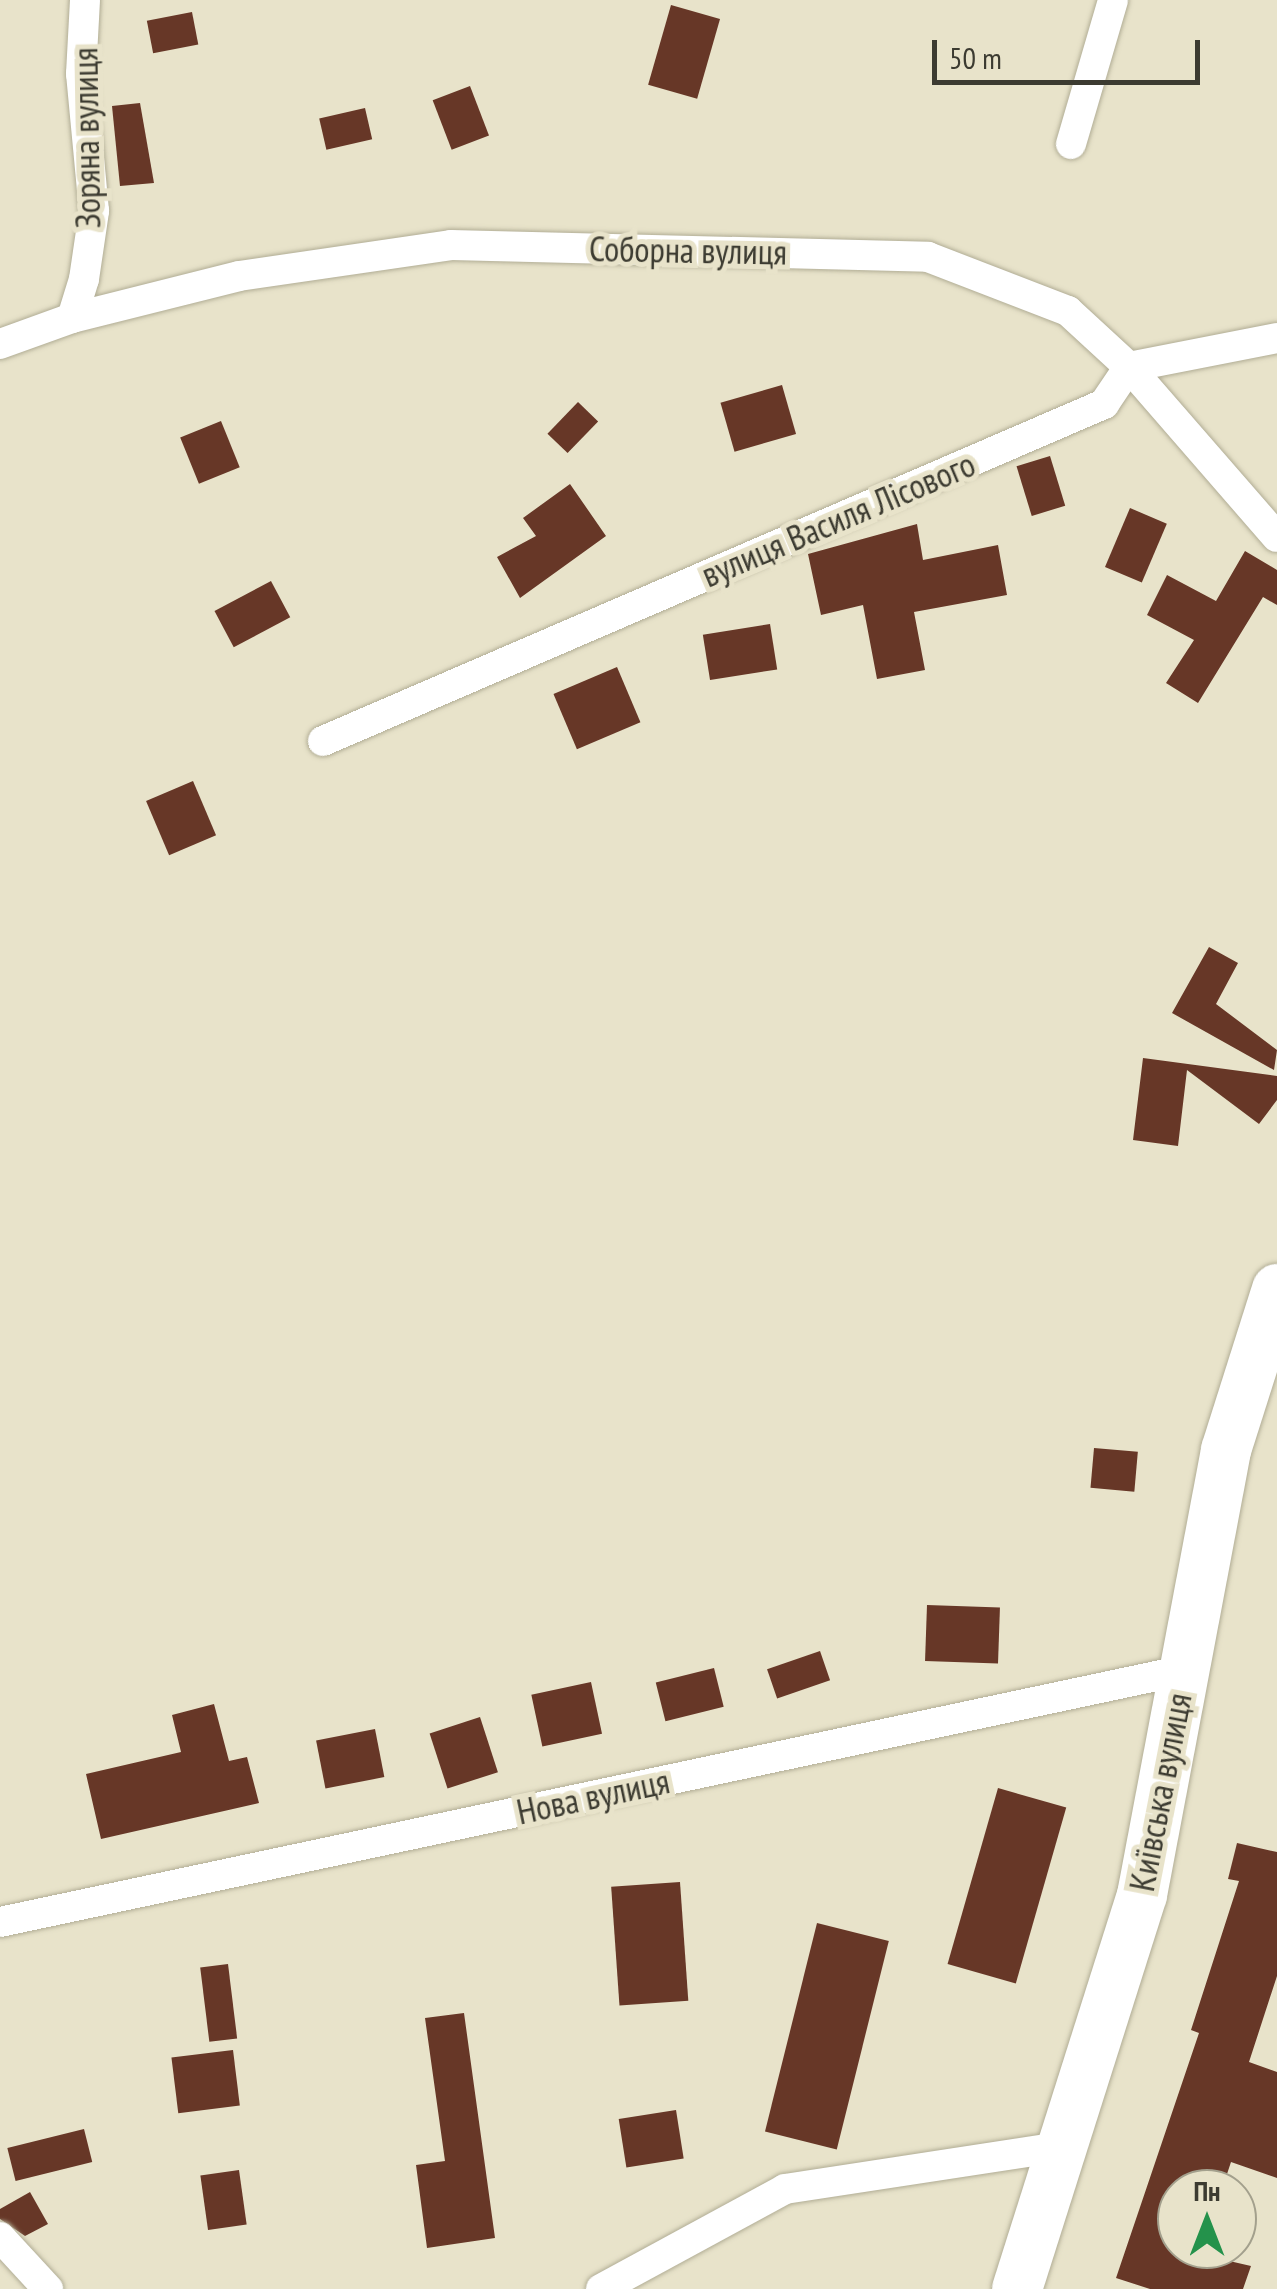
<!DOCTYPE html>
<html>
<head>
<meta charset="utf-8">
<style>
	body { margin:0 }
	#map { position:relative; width:1277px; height:2289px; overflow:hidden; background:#e8e3ca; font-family:"PT Sans Narrow",sans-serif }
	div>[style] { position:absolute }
	.building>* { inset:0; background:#673727; transform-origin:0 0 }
	.roads { filter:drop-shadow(0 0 2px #b1ad95) drop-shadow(0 0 2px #b1ad95) }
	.minor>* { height:30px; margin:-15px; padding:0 15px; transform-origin:15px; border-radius:15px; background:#fff }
	.primary>* { height:50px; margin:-25px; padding:0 25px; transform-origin:25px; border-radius:25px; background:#fff }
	span { translate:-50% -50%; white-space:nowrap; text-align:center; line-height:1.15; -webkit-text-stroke:10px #e8e3ca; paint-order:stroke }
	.street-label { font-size:35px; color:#3c3b31 }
	.north { position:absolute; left:1157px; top:2169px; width:100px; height:100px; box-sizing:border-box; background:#e8e3ca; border:2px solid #a3a08d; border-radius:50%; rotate:0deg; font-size:28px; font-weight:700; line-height:40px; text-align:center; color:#3c3b31 }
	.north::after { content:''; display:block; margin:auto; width:35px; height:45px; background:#24924b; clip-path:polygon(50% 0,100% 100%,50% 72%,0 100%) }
	.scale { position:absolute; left:932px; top:40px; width:268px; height:45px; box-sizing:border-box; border:5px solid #3c3b31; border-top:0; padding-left:12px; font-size:30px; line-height:35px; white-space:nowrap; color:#3c3b31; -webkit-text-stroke:8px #e8e3ca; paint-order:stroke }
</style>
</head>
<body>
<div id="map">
	<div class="building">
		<div style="left:671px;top:5px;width:51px;height:83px;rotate:16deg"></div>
		<div style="left:192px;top:12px;width:33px;height:46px;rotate:79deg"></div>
		<div style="left:470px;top:86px;width:53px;height:40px;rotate:69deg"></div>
		<div style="clip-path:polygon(140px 103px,154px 183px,120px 186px,112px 106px)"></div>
		<div style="left:365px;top:108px;width:32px;height:47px;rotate:77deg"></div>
		<div style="left:782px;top:385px;width:51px;height:64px;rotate:74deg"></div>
		<div style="left:578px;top:402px;width:28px;height:44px;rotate:44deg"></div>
		<div style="left:221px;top:421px;width:50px;height:44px;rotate:68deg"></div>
		<div style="left:1050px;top:456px;width:52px;height:35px;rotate:73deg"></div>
		<div style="clip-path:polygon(570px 484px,606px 536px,520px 598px,497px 557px,536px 536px,523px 518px)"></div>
		<div style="left:1130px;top:508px;width:40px;height:64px;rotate:23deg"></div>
		<div style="clip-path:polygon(917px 524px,923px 560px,998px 545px,1007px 595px,914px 612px,925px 670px,877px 679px,863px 605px,821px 615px,808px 554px)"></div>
		<div style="clip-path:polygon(1245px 551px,1277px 570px,1277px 605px,1263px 597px,1198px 703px,1166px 683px,1194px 640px,1147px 615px,1167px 575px,1216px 601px)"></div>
		<div style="left:271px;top:581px;width:41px;height:64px;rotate:62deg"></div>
		<div style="left:770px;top:624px;width:46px;height:68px;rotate:81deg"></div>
		<div style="left:617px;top:667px;width:60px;height:69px;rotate:67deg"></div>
		<div style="left:193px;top:781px;width:59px;height:51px;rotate:67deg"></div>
		<div style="clip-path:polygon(1209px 947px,1238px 963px,1216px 1004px,1277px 1050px,1274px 1070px,1172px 1013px)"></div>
		<div style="clip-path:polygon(1143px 1058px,1277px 1076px,1277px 1100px,1259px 1124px,1187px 1070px,1178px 1146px,1133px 1140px)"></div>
		<div style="left:1094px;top:1448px;width:44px;height:40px;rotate:5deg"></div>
		<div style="left:927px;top:1605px;width:73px;height:56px;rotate:2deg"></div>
		<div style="left:820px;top:1651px;width:31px;height:56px;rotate:71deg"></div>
		<div style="left:714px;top:1668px;width:40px;height:60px;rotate:76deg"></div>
		<div style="left:591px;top:1682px;width:53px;height:61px;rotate:78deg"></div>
		<div style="clip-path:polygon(214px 1704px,229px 1761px,247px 1757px,259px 1803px,101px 1839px,86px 1774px,181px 1752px,172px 1715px)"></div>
		<div style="left:480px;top:1717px;width:58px;height:53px;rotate:72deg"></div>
		<div style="left:375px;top:1729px;width:49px;height:60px;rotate:79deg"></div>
		<div style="left:998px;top:1788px;width:71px;height:183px;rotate:16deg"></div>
		<div style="clip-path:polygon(1237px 1843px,1277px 1852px,1277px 1976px,1249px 2062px,1277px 2072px,1277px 2178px,1231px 2162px,1222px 2189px,1177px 2189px,1177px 2249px,1251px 2266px,1243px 2289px,1150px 2289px,1116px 2278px,1199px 2033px,1191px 2030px,1239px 1881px,1228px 1879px)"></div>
		<div style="left:680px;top:1882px;width:119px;height:69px;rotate:86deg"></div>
		<div style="left:817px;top:1923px;width:74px;height:215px;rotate:14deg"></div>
		<div style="left:228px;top:1964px;width:75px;height:28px;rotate:83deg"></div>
		<div style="clip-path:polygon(464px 2013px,495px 2238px,427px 2248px,416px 2165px,445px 2161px,425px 2018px)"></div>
		<div style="left:233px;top:2050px;width:56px;height:62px;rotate:83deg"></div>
		<div style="left:676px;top:2110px;width:49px;height:58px;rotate:81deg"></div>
		<div style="left:84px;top:2129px;width:34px;height:79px;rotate:76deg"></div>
		<div style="left:239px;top:2170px;width:55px;height:39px;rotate:82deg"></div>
		<div style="clip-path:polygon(30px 2192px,48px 2224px,25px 2236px,0 2219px,0 2209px)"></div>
	</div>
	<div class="roads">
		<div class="minor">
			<div style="left:1071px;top:144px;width:150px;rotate:-73.7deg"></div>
			<div style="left:72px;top:318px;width:172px;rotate:-14.1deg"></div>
			<div style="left:239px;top:276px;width:214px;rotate:-8.3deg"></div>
			<div style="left:451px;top:245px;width:477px;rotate:1.4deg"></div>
			<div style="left:928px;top:257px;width:150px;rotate:21.1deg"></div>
			<div style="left:1068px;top:311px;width:83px;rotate:42.6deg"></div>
			<div style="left:1129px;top:367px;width:151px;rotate:-11.1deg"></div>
			<div style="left:0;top:344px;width:77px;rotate:-19.9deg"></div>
			<div style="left:72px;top:318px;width:41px;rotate:-72.9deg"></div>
			<div style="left:84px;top:279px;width:69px;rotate:-81.6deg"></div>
			<div style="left:94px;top:211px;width:138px;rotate:-95.4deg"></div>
			<div style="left:81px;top:74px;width:74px;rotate:-86.9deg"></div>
			<div style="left:323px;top:741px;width:851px;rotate:-23.34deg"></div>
			<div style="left:1104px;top:404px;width:45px;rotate:-56deg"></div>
			<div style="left:1129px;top:367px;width:225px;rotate:49deg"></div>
			<div style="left:0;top:1922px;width:1211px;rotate:-12.01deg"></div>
			<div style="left:0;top:2237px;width:71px;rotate:47.3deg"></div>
			<div style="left:601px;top:2289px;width:209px;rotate:-28.5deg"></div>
			<div style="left:785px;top:2189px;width:277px;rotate:-8.7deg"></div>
		</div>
		<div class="primary">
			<div style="left:1017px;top:2289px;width:413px;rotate:-72.4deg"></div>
			<div style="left:1142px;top:1895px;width:453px;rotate:-79.3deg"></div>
			<div style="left:1226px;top:1450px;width:169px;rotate:-72.4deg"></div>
		</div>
	</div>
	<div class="street-label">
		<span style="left:86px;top:138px;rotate:-91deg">Зоряна вулиця</span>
		<span style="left:688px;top:250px;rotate:1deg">Соборна вулиця</span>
		<span style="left:838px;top:519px;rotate:-23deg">вулиця Василя Лісового</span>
		<span style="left:1160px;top:1792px;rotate:-79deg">Київська вулиця</span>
		<span style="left:593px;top:1796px;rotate:-12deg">Нова вулиця</span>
	</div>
	<div class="north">Пн</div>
	<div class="scale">50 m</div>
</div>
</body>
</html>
